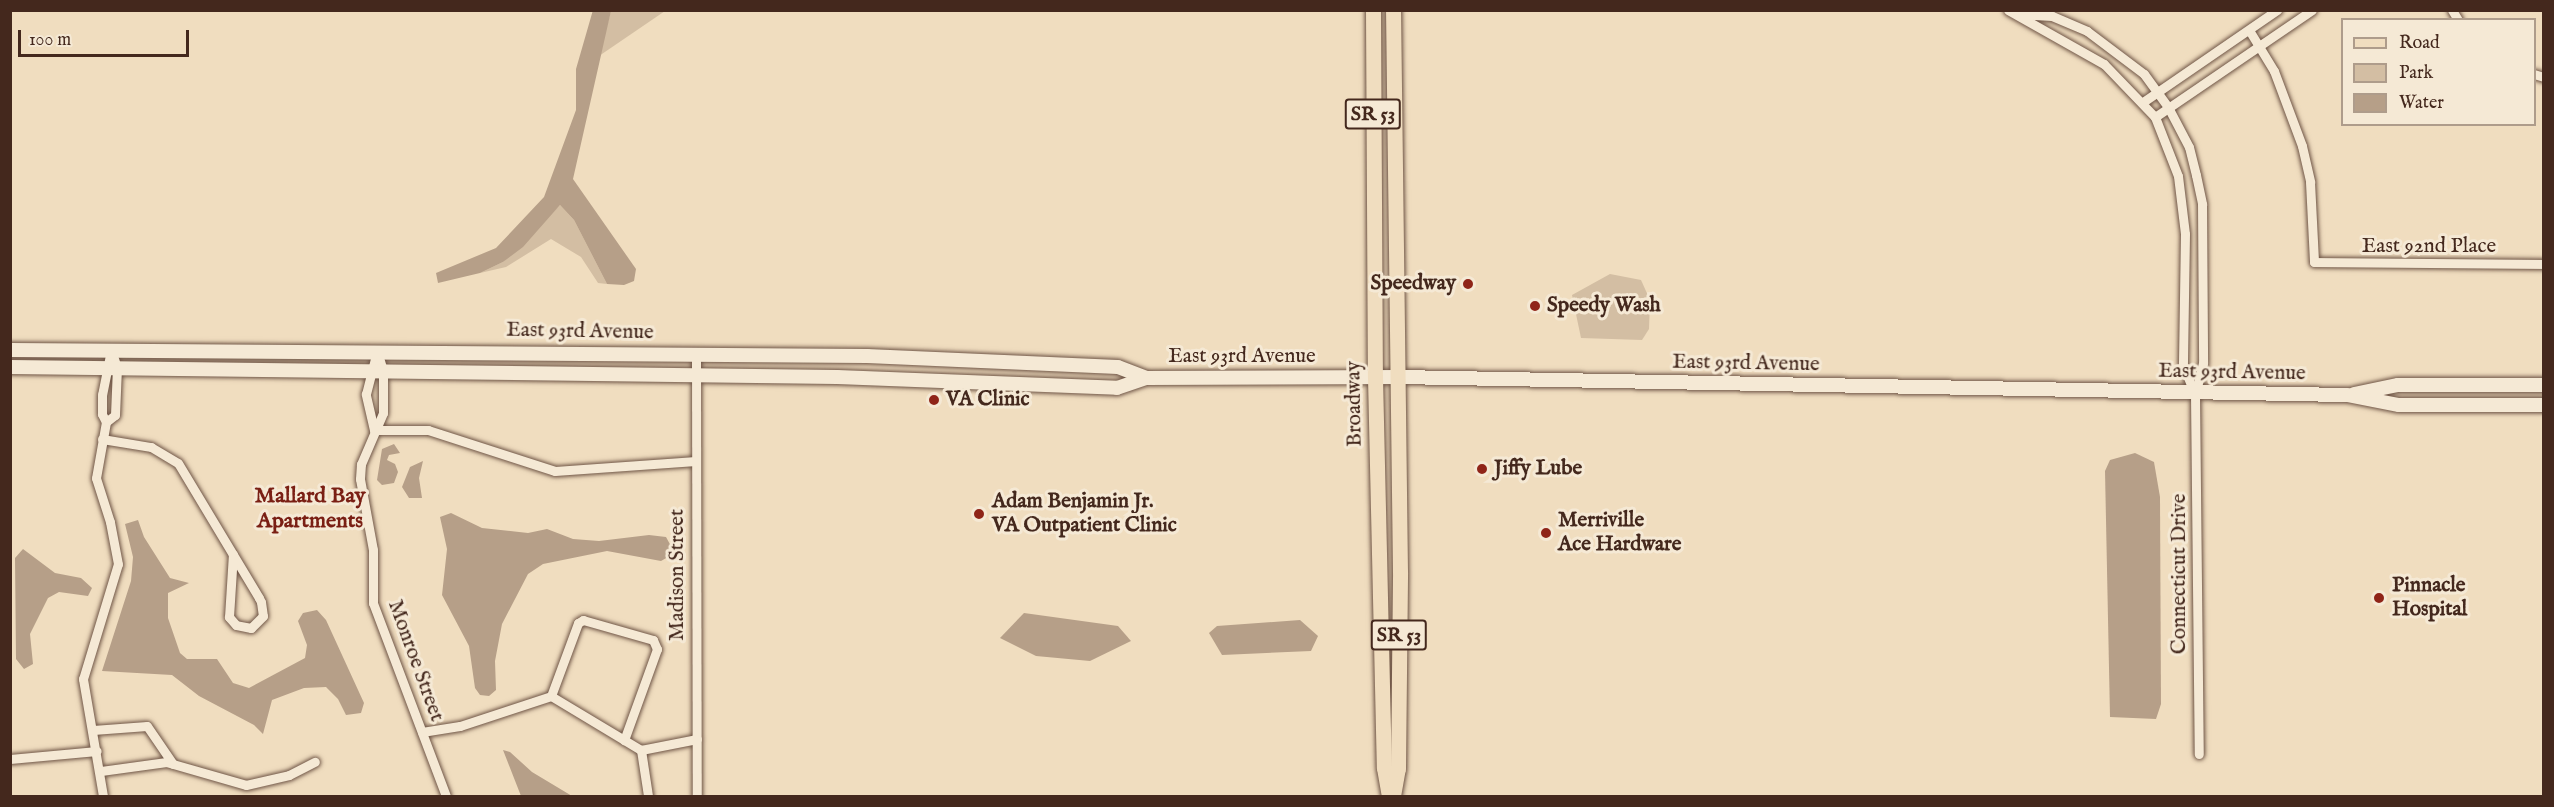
<!DOCTYPE html>
<html>
<head>
<meta charset="utf-8">
<style>
	body { margin:0 }
	#map { position:relative; width:2554px; height:807px; overflow:hidden; background:#f0ddbf; font-family:"IM FELL English",serif }
	div>[style] { position:absolute }
	.green>* { inset:0; background:#d3bea3 }
	.water>* { inset:0; background:#b69f88 }
	.roads { filter:drop-shadow(0 0 2px #6f5546) drop-shadow(0 0 2px #6f5546) }
	.street>* { height:9px; margin:-4.5px; padding:0 4.5px; transform-origin:4.5px; border-radius:4.5px; background:#f5e9d5 }
	.secondary>* { height:14px; margin:-7px; padding:0 7px; transform-origin:7px; border-radius:7px; background:#f5e9d5 }
	.primary>* { height:15px; margin:-7.5px; padding:0 7.5px; transform-origin:7.5px; border-radius:7.5px; background:#f0ddbf }
	.dots>* { width:16px; height:16px; translate:-50% -50%; box-sizing:border-box; border:3px solid #f5e9d5; border-radius:50% }
	span { translate:-50% -50%; white-space:nowrap; text-align:center; line-height:1.15; -webkit-text-stroke:6px #f5e9d5; paint-order:stroke }
	.shield-label span { padding:2px 4px; background:#f5e9d5; border:2px solid; border-radius:4px; -webkit-text-stroke-width:0 }
	.shield-label { font-size:20px; color:#44281d; font-weight:700 }
	.street-label { font-size:21px; color:#44281d }
	.poi-label { font-size:21px; color:#44281d; font-weight:700 }
	.right { translate:-100% -50%; text-align:right }
	.left { translate:0 -50%; text-align:left }
	.neighbourhood-label { font-size:22px; color:#7a1f14; font-weight:700 }
	.frame { position:absolute; inset:0; border:12px solid #44281d; pointer-events:none }
	.legend { position:absolute; left:2341px; top:18px; width:195px; height:108px; box-sizing:border-box; background:#f5e9d5; border:2px solid #ae9c8b; margin:0; padding:8px 10px; list-style:none; font-size:18px; color:#44281d }
	.legend li { display:flex; align-items:center; gap:12px; height:30px }
	.legend b { width:30px; border:2px solid #ae9c8b }
	.scale { position:absolute; left:18px; top:30px; width:171px; height:27px; box-sizing:border-box; border:3px solid #44281d; border-top:0; padding-left:8px; font-size:18px; line-height:21px; white-space:nowrap; color:#44281d; -webkit-text-stroke:4px #f5e9d5; paint-order:stroke }
</style>
</head>
<body>
<div id="map">
	<div class="green">
		<div style="clip-path:polygon(611px 11px,665px 11px,599px 56px)"></div>
		<div style="clip-path:polygon(560px 205px,574px 220px,607px 284px,598px 283px,581px 257px,551px 239px,506px 267px,480px 273px,503px 262px)"></div>
		<div style="clip-path:polygon(1610px 274px,1641px 280px,1650px 300px,1649px 329px,1642px 340px,1581px 338px,1572px 295px)"></div>
	</div>
	<div class="water">
		<div style="clip-path:polygon(593px 10px,611px 11px,573px 179px,636px 269px,634px 281px,624px 285px,607px 284px,574px 220px,560px 205px,523px 247px,503px 262px,480px 273px,438px 283px,436px 273px,496px 248px,544px 197px,576px 110px,576px 69px)"></div>
		<div style="clip-path:polygon(394px 444px,400px 453px,389px 455px,387px 460px,395px 464px,398px 472px,394px 483px,382px 485px,377px 480px,382px 449px)"></div>
		<div style="clip-path:polygon(2135px 453px,2154px 462px,2160px 497px,2161px 704px,2156px 719px,2110px 717px,2105px 471px,2110px 460px)"></div>
		<div style="clip-path:polygon(423px 461px,419px 478px,422px 498px,409px 498px,402px 487px,410px 467px)"></div>
		<div style="clip-path:polygon(451px 513px,482px 528px,528px 533px,547px 529px,573px 539px,599px 541px,649px 535px,666px 537px,672px 548px,668px 557px,661px 561px,607px 551px,543px 564px,528px 574px,502px 624px,495px 661px,496px 690px,489px 696px,480px 695px,475px 688px,469px 646px,442px 595px,447px 549px,440px 517px)"></div>
		<div style="clip-path:polygon(138px 520px,144px 537px,170px 578px,189px 583px,168px 593px,168px 618px,180px 653px,187px 659px,217px 659px,233px 683px,249px 688px,305px 658px,307px 645px,298px 621px,303px 613px,317px 610px,326px 620px,364px 703px,361px 713px,346px 715px,338px 699px,326px 687px,304px 688px,272px 700px,263px 734px,254px 725px,199px 696px,172px 675px,102px 671px,131px 581px,133px 557px,125px 524px)"></div>
		<div style="clip-path:polygon(23px 549px,55px 573px,81px 578px,92px 588px,88px 596px,59px 592px,48px 598px,30px 634px,33px 664px,24px 669px,16px 659px,15px 558px)"></div>
		<div style="clip-path:polygon(1024px 613px,1118px 626px,1131px 641px,1090px 661px,1036px 656px,1000px 638px)"></div>
		<div style="clip-path:polygon(1300px 620px,1318px 636px,1311px 651px,1222px 655px,1209px 633px,1217px 626px)"></div>
		<div style="clip-path:polygon(503px 750px,510px 752px,532px 772px,572px 796px,521px 796px)"></div>
	</div>
	<div class="roads">
		<div class="street">
			<div style="left:2008px;top:10px;width:110px;rotate:29.4deg"></div>
			<div style="left:2104px;top:64px;width:74px;rotate:46.1deg"></div>
			<div style="left:2155px;top:117px;width:63px;rotate:68.7deg"></div>
			<div style="left:2178px;top:176px;width:58px;rotate:83.1deg"></div>
			<div style="left:2185px;top:234px;width:131px;rotate:90.9deg"></div>
			<div style="left:2183px;top:365px;width:31px;rotate:68deg"></div>
			<div style="left:2452px;top:10px;width:12px;rotate:59deg"></div>
			<div style="left:2016px;top:14px;width:36px;rotate:3deg"></div>
			<div style="left:2052px;top:16px;width:38px;rotate:23deg"></div>
			<div style="left:2087px;top:31px;width:71px;rotate:37deg"></div>
			<div style="left:2144px;top:74px;width:41px;rotate:54deg"></div>
			<div style="left:2168px;top:107px;width:45px;rotate:62.3deg"></div>
			<div style="left:2189px;top:147px;width:29px;rotate:76deg"></div>
			<div style="left:2196px;top:175px;width:30px;rotate:78deg"></div>
			<div style="left:2202px;top:204px;width:159px;rotate:89.6deg"></div>
			<div style="left:2203px;top:363px;width:32px;rotate:104deg"></div>
			<div style="left:2195px;top:394px;width:360px;rotate:89.4deg"></div>
			<div style="left:2249px;top:30px;width:48px;rotate:58.6deg"></div>
			<div style="left:2274px;top:71px;width:80px;rotate:69.5deg"></div>
			<div style="left:2302px;top:146px;width:37px;rotate:77deg"></div>
			<div style="left:2310px;top:182px;width:80px;rotate:87.1deg"></div>
			<div style="left:2314px;top:262px;width:230px;rotate:0.5deg"></div>
			<div style="left:2534px;top:74px;width:10px;rotate:17deg"></div>
			<div style="left:2143px;top:102px;width:163px;rotate:-34.5deg"></div>
			<div style="left:2155px;top:117px;width:190px;rotate:-34.3deg"></div>
			<div style="left:377px;top:351px;width:21px;rotate:73deg"></div>
			<div style="left:383px;top:371px;width:42px;rotate:90deg"></div>
			<div style="left:383px;top:413px;width:56px;rotate:113.3deg"></div>
			<div style="left:361px;top:464px;width:15px;rotate:94deg"></div>
			<div style="left:360px;top:479px;width:72px;rotate:79.6deg"></div>
			<div style="left:373px;top:550px;width:53px;rotate:90deg"></div>
			<div style="left:373px;top:603px;width:206px;rotate:69.3deg"></div>
			<div style="left:696px;top:354px;width:442px;rotate:89.9deg"></div>
			<div style="left:106px;top:422px;width:9px;rotate:-117deg"></div>
			<div style="left:102px;top:414px;width:19px;rotate:-90deg"></div>
			<div style="left:102px;top:395px;width:46px;rotate:-78.7deg"></div>
			<div style="left:374px;top:430px;width:54px"></div>
			<div style="left:428px;top:430px;width:133px;rotate:17.9deg"></div>
			<div style="left:555px;top:471px;width:141px;rotate:-4.1deg"></div>
			<div style="left:374px;top:430px;width:37px;rotate:-103deg"></div>
			<div style="left:366px;top:394px;width:44px;rotate:-75.7deg"></div>
			<div style="left:102px;top:439px;width:50px;rotate:9.3deg"></div>
			<div style="left:151px;top:447px;width:31px;rotate:31deg"></div>
			<div style="left:178px;top:463px;width:157px;rotate:59deg"></div>
			<div style="left:259px;top:598px;width:4px;rotate:63deg"></div>
			<div style="left:261px;top:602px;width:14px;rotate:82deg"></div>
			<div style="left:263px;top:616px;width:17px;rotate:135deg"></div>
			<div style="left:251px;top:628px;width:15px;rotate:-169deg"></div>
			<div style="left:236px;top:625px;width:11px;rotate:-131deg"></div>
			<div style="left:229px;top:617px;width:63px;rotate:-86.4deg"></div>
			<div style="left:551px;top:696px;width:78px;rotate:-69.7deg"></div>
			<div style="left:578px;top:623px;width:6px;rotate:-31deg"></div>
			<div style="left:583px;top:620px;width:73px;rotate:15.9deg"></div>
			<div style="left:653px;top:640px;width:10px;rotate:66deg"></div>
			<div style="left:657px;top:649px;width:97px;rotate:109.9deg"></div>
			<div style="left:93px;top:730px;width:54px;rotate:-4.2deg"></div>
			<div style="left:147px;top:726px;width:46px;rotate:55.6deg"></div>
			<div style="left:422px;top:732px;width:38px;rotate:-9deg"></div>
			<div style="left:460px;top:726px;width:96px;rotate:-18.2deg"></div>
			<div style="left:551px;top:696px;width:105px;rotate:31deg"></div>
			<div style="left:641px;top:750px;width:57px;rotate:-11.1deg"></div>
			<div style="left:641px;top:750px;width:47px;rotate:81.3deg"></div>
			<div style="left:10px;top:759px;width:87px;rotate:-5.3deg"></div>
			<div style="left:101px;top:771px;width:66px;rotate:-7.9deg"></div>
			<div style="left:166px;top:762px;width:83px;rotate:16deg"></div>
			<div style="left:246px;top:785px;width:44px;rotate:-13.1deg"></div>
			<div style="left:289px;top:775px;width:29px;rotate:-27deg"></div>
			<div style="left:103px;top:796px;width:119px;rotate:-99.7deg"></div>
			<div style="left:83px;top:679px;width:120px;rotate:-73.1deg"></div>
			<div style="left:118px;top:564px;width:43px;rotate:-100.8deg"></div>
			<div style="left:110px;top:522px;width:46px;rotate:-107.7deg"></div>
			<div style="left:96px;top:478px;width:57px;rotate:-79.9deg"></div>
			<div style="left:106px;top:422px;width:11px;rotate:-38deg"></div>
			<div style="left:115px;top:415px;width:47px;rotate:-87.6deg"></div>
			<div style="left:117px;top:368px;width:19px;rotate:-108deg"></div>
		</div>
		<div class="secondary">
			<div style="left:10px;top:350px;width:857px;rotate:0.4deg"></div>
			<div style="left:867px;top:356px;width:251px;rotate:2.5deg"></div>
			<div style="left:1118px;top:367px;width:30px;rotate:21deg"></div>
			<div style="left:10px;top:367px;width:827px;rotate:0.69deg"></div>
			<div style="left:837px;top:377px;width:280px;rotate:2.2deg"></div>
			<div style="left:1117px;top:388px;width:31px;rotate:-19deg"></div>
			<div style="left:1146px;top:378px;width:252px;rotate:-0.2deg"></div>
			<div style="left:1398px;top:377px;width:949px;rotate:1.09deg"></div>
			<div style="left:2347px;top:395px;width:53px;rotate:10.9deg"></div>
			<div style="left:2399px;top:405px;width:145px"></div>
			<div style="left:2354px;top:394px;width:45px;rotate:-11.6deg"></div>
			<div style="left:2398px;top:385px;width:146px"></div>
		</div>
		<div class="primary">
			<div style="left:1373px;top:10px;width:367px;rotate:89.7deg"></div>
			<div style="left:1375px;top:377px;width:391px;rotate:88.7deg"></div>
			<div style="left:1384px;top:768px;width:28px;rotate:80deg"></div>
			<div style="left:1393px;top:796px;width:27px;rotate:-80deg"></div>
			<div style="left:1398px;top:769px;width:197px;rotate:-89.4deg"></div>
			<div style="left:1400px;top:572px;width:562px;rotate:-90.71deg"></div>
		</div>
	</div>
	<div class="dots">
		<div style="left:1468px;top:284px;background:#8f2418"></div>
		<div style="left:1535px;top:306px;background:#8f2418"></div>
		<div style="left:934px;top:400px;background:#8f2418"></div>
		<div style="left:1482px;top:469px;background:#8f2418"></div>
		<div style="left:979px;top:514px;background:#8f2418"></div>
		<div style="left:1546px;top:533px;background:#8f2418"></div>
		<div style="left:2379px;top:598px;background:#8f2418"></div>
	</div>
	<div class="shield-label">
		<span style="left:1373px;top:114px">SR 53</span>
		<span style="left:1399px;top:635px">SR 53</span>
	</div>
	<div class="street-label">
		<span style="left:2429px;top:247px">East 92nd Place</span>
		<span style="left:580px;top:332px;rotate:1deg">East 93rd Avenue</span>
		<span style="left:1242px;top:357px">East 93rd Avenue</span>
		<span style="left:1746px;top:364px;rotate:1deg">East 93rd Avenue</span>
		<span style="left:2232px;top:373px;rotate:1deg">East 93rd Avenue</span>
		<span style="left:1355px;top:404px;rotate:-91deg">Broadway</span>
		<span style="left:2180px;top:574px;rotate:-90deg">Connecticut Drive</span>
		<span style="left:678px;top:575px;rotate:-90deg">Madison Street</span>
		<span style="left:415px;top:661px;rotate:70deg">Monroe Street</span>
	</div>
	<div class="poi-label">
		<span class="right" style="left:1456px;top:284px">Speedway</span>
		<span class="left" style="left:1547px;top:306px">Speedy Wash</span>
		<span class="left" style="left:946px;top:400px">VA Clinic</span>
		<span class="left" style="left:1494px;top:469px">Jiffy Lube</span>
		<span class="left" style="left:992px;top:514px">Adam Benjamin Jr.<br>VA Outpatient Clinic</span>
		<span class="left" style="left:1558px;top:533px">Merriville<br>Ace Hardware</span>
		<span class="left" style="left:2392px;top:598px">Pinnacle<br>Hospital</span>
	</div>
	<div class="neighbourhood-label">
		<span style="left:310px;top:509px">Mallard Bay<br>Apartments</span>
	</div>
	<div class="frame"></div>
	<ul class="legend">
	<li><b style="height:8px;background:#f0ddbf"></b>Road</li>
	<li><b style="height:16px;background:#d3bea3"></b>Park</li>
	<li><b style="height:16px;background:#b69f88"></b>Water</li>
	</ul>
	<div class="scale">100 m</div>
</div>
</body>
</html>
